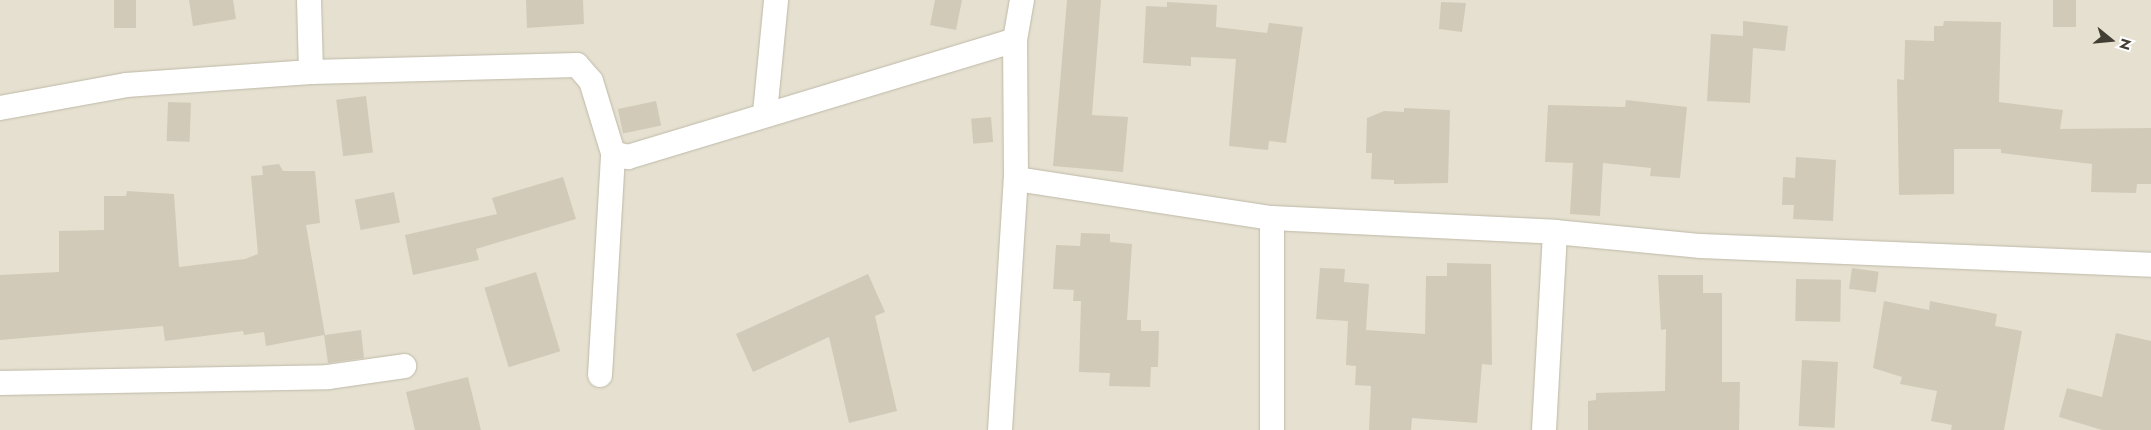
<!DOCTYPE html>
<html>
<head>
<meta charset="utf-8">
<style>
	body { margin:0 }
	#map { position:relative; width:2151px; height:430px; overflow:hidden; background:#f1eee2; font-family:Jost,sans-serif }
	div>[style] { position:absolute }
	.residential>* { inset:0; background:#e5e0d0; transform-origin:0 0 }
	.building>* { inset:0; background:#d2cab8; transform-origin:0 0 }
	.roads { filter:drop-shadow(0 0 1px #bfb9a8) drop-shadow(0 0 1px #bfb9a8) }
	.minor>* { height:24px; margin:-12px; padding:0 12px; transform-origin:12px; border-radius:12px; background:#fff }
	span { translate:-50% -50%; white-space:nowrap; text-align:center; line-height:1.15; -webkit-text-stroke:4.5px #fff; paint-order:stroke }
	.north { position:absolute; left:2086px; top:15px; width:50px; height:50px; -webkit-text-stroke:4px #fff; paint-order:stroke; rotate:107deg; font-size:14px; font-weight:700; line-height:20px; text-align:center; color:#423e33 }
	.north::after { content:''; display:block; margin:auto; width:18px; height:22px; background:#423e33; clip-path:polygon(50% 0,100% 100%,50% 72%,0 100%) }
</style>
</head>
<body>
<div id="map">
	<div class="residential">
		<div style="left:0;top:0;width:2151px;height:430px"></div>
	</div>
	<div class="building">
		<div style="left:114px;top:0;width:22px;height:28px"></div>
		<div style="clip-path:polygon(189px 0,233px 0,236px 19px,193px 26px)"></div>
		<div style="clip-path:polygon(526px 0,583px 0,584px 24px,527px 28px)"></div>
		<div style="clip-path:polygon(935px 0,962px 0,956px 30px,930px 25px)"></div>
		<div style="clip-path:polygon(1067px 0,1101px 0,1092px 115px,1128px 117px,1123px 172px,1053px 166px)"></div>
		<div style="left:2053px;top:0;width:23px;height:27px"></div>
		<div style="clip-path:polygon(1167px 2px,1217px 5px,1216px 27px,1267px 33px,1269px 23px,1303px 27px,1286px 143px,1269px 141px,1268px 150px,1229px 146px,1236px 59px,1191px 57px,1191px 66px,1143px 63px,1146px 6px,1167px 7px)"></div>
		<div style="clip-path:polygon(1441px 2px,1466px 3px,1462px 32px,1439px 29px)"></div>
		<div style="clip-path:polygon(1743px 21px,1788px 26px,1785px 51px,1753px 48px,1750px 103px,1707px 101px,1711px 34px,1743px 36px)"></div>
		<div style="clip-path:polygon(1944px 21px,2001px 22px,1999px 102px,2063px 110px,2060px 129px,2151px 128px,2151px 184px,2137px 184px,2136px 193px,2091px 192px,2092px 164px,2001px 153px,2001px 149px,1954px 149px,1954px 194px,1899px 195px,1897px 79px,1904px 80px,1905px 40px,1934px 41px,1934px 26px,1943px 26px)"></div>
		<div style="left:366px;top:96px;width:57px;height:30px;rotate:83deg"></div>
		<div style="clip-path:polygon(1626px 100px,1687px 107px,1680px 178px,1650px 176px,1651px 168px,1603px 163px,1600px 216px,1570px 214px,1573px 163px,1545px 162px,1548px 105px,1625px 107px)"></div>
		<div style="left:656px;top:101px;width:25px;height:39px;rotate:78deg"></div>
		<div style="left:168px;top:102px;width:23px;height:39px;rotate:2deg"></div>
		<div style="clip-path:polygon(1404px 108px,1450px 110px,1448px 183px,1394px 184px,1394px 180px,1371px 179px,1372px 153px,1366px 153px,1367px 118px,1384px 111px,1404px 112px)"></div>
		<div style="left:991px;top:117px;width:25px;height:20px;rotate:85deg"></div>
		<div style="clip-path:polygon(1796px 157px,1836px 160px,1833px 221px,1793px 219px,1794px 205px,1782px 205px,1783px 177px,1795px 178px)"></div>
		<div style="clip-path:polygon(279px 164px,283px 171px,315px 171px,320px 223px,306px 225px,325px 335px,361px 330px,364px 358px,328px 363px,324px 335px,266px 346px,264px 332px,244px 335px,243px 331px,165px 341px,163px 326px,0 340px,0 275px,59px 272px,59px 231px,104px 230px,104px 196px,126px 196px,127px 191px,174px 194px,179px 267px,245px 259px,258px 254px,251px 176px,263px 175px,262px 166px)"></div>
		<div style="clip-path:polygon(563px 177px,576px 219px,476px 249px,479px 260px,413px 275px,405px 235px,497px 214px,492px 198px)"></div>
		<div style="left:394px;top:192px;width:31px;height:40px;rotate:79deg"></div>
		<div style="clip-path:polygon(1081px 233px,1110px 234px,1110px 242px,1132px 244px,1127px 320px,1141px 320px,1141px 331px,1159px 331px,1158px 367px,1151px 367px,1150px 387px,1109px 386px,1110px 373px,1079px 372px,1081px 301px,1073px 301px,1074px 290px,1053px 289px,1056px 245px,1080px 246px)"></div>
		<div style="clip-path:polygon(1447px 263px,1491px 264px,1492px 365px,1482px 364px,1477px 423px,1412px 418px,1411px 430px,1369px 430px,1371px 386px,1355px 385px,1356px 366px,1346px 365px,1348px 321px,1316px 319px,1320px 268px,1345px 269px,1344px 282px,1369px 284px,1366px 330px,1425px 334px,1426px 276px,1447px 276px)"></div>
		<div style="left:1852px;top:268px;width:27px;height:21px;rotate:8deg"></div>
		<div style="left:536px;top:272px;width:83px;height:54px;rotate:73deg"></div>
		<div style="clip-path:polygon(868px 274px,885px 312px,875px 316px,897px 411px,849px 423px,829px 337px,753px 372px,736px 334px)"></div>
		<div style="clip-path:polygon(1658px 275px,1703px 275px,1703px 293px,1722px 293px,1722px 382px,1740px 382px,1739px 430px,1588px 430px,1588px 401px,1596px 400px,1596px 393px,1665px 391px,1666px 329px,1661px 330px)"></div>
		<div style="left:1796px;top:279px;width:45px;height:42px;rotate:1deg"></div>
		<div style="clip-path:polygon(1884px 301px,1929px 310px,1930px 301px,1997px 314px,1995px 326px,2022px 331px,2004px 430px,1951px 430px,1952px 425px,1931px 421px,1937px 391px,1900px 384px,1902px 377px,1873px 368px)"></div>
		<div style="clip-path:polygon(2116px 333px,2151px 341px,2151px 430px,2102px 430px,2059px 417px,2067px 388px,2102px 397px)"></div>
		<div style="left:1802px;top:360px;width:36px;height:66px;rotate:3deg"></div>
		<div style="clip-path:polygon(468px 377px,481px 430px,415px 430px,406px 392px)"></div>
	</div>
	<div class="roads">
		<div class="minor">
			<div style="left:309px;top:0;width:72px;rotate:88.4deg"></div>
			<div style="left:0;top:108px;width:128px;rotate:-10.3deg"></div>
			<div style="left:126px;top:85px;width:185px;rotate:-4deg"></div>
			<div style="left:311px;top:72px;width:266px;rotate:-1.5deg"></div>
			<div style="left:577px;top:65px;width:21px;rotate:49deg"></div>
			<div style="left:591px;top:81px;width:75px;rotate:73deg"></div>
			<div style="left:613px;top:153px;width:16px;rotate:15deg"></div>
			<div style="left:628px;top:157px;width:404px;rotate:-16.8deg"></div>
			<div style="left:765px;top:113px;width:114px;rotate:-84.4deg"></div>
			<div style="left:1016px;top:179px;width:259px;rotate:8.7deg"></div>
			<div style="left:1272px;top:218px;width:283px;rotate:2.8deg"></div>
			<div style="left:1555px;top:232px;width:147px;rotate:5.5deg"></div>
			<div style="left:1701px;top:246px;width:450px;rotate:2.4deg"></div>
			<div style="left:600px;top:375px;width:222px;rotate:-86.6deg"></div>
			<div style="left:0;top:383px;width:328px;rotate:-1deg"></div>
			<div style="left:328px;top:377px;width:77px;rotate:-8.2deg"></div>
			<div style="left:1000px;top:430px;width:252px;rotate:-86.4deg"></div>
			<div style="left:1016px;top:179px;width:139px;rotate:-90.4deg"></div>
			<div style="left:1015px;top:40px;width:41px;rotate:-80.1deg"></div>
			<div style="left:1272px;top:430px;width:212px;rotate:-90deg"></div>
			<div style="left:1544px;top:430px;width:198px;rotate:-86.8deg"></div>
		</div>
	</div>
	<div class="north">N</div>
</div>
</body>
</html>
